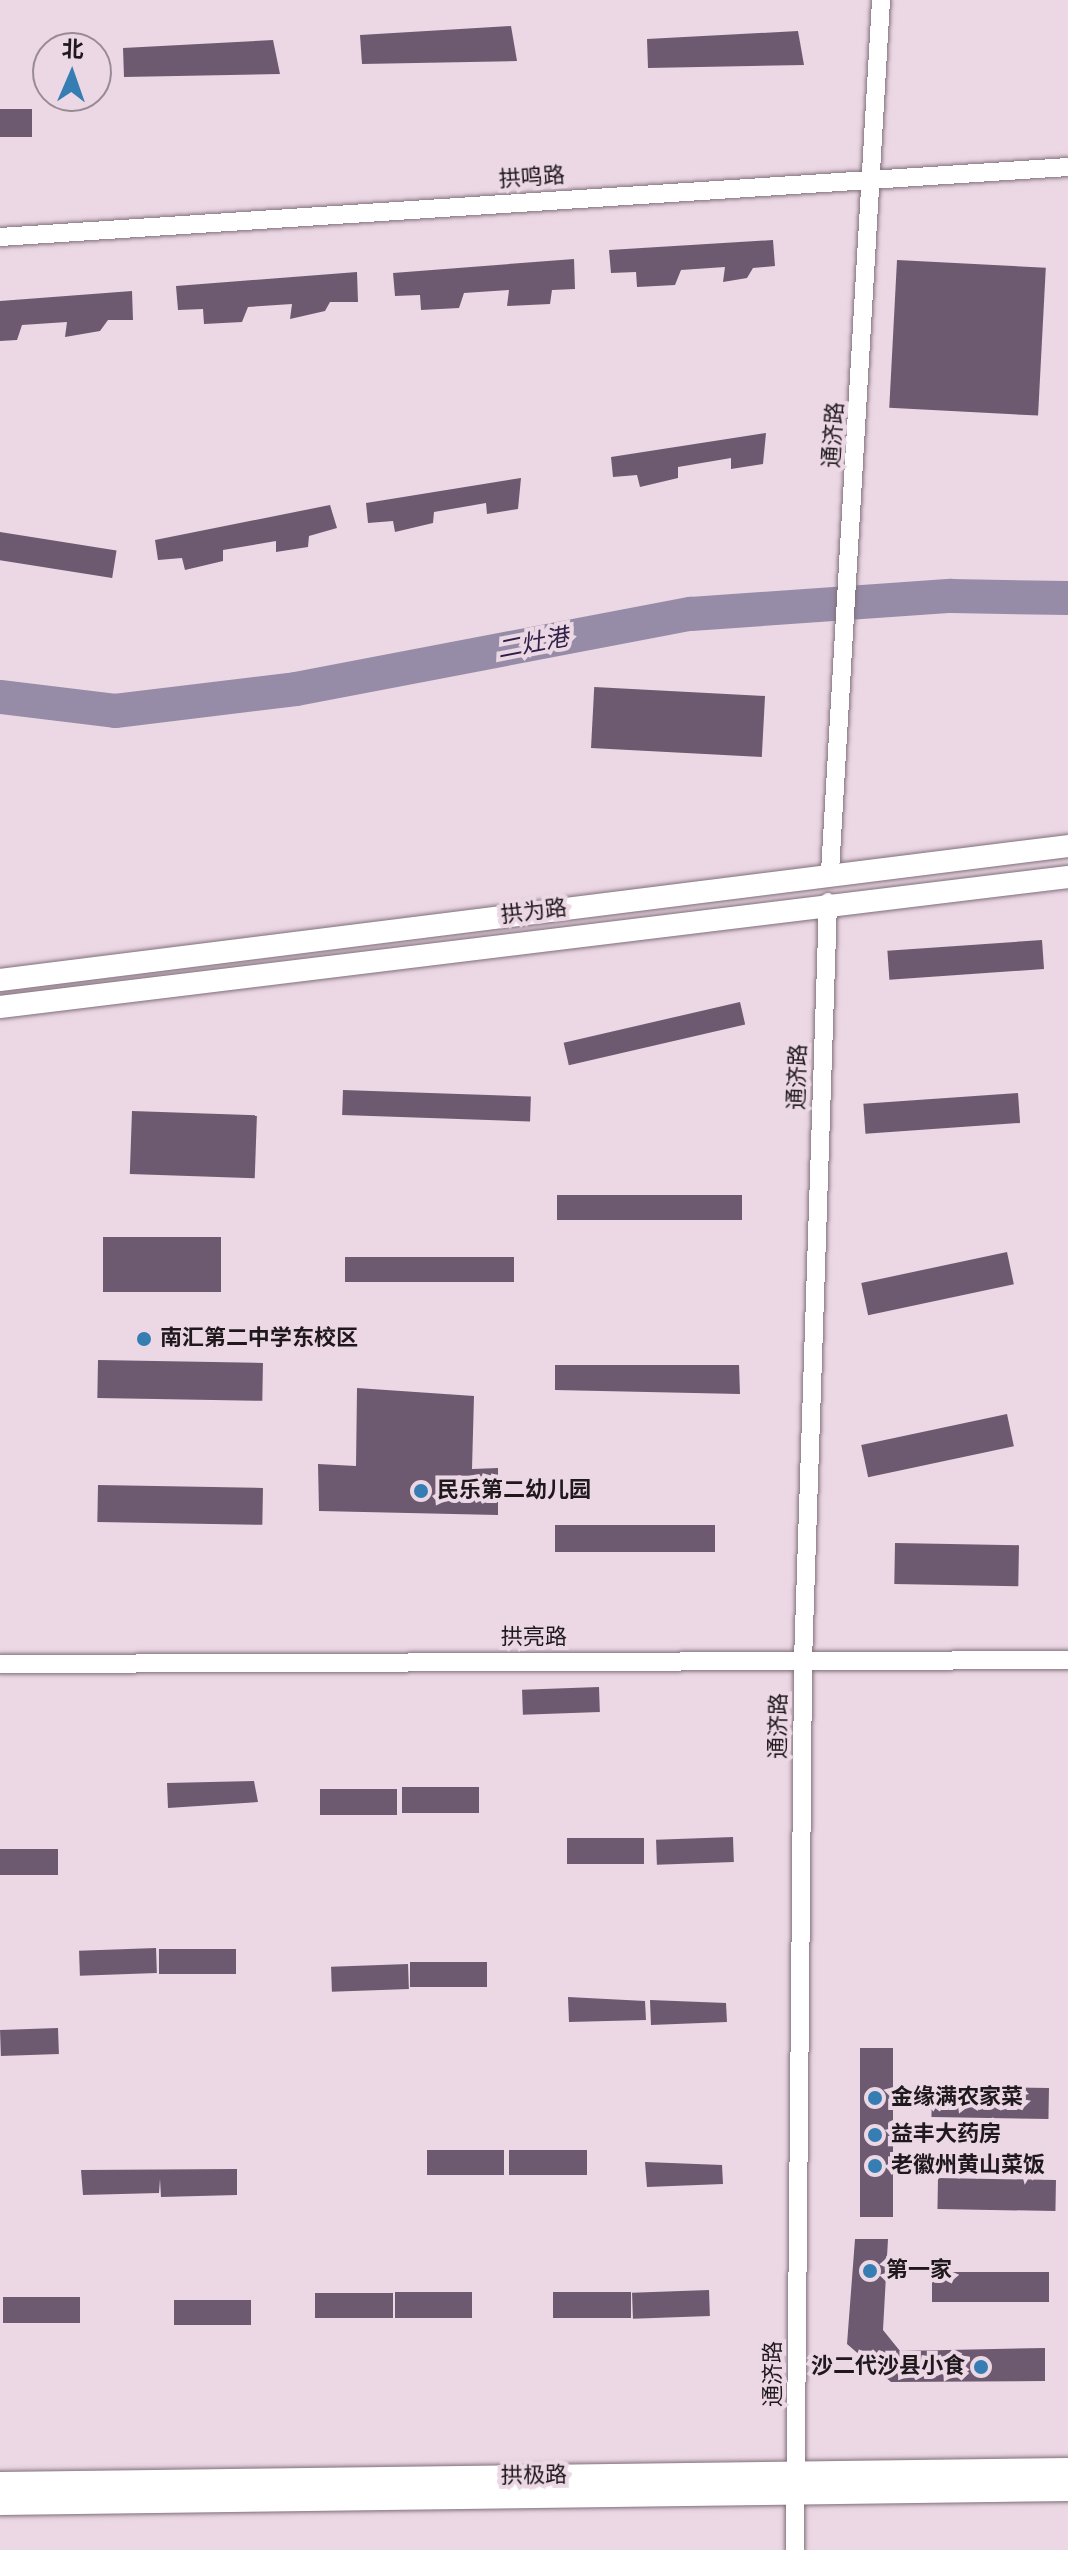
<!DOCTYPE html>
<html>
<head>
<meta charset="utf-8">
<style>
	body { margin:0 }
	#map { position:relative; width:1068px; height:2550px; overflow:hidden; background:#ebd8e4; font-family:"Source Sans 3","Noto Sans SC",sans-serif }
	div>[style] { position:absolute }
	.river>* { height:34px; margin:-17px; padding:0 17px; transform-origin:17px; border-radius:17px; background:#968ca8 }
	.building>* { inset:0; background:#6d5a71; transform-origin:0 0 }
	.roads { filter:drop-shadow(0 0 2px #806f7a) drop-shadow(0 0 2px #806f7a) }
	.tertiary>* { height:18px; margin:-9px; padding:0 9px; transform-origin:9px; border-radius:9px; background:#fff }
	.secondary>* { height:22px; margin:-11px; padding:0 11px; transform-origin:11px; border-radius:11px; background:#fff }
	.dots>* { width:22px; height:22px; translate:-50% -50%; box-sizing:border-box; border:4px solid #ebd8e4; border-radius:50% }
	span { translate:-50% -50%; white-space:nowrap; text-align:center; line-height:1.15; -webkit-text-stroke:8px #ebd8e4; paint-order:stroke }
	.street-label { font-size:22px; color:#1f181c }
	.poi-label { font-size:22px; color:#1f181c; font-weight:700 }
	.left { translate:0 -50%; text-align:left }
	.right { translate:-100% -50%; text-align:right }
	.water-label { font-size:24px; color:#302047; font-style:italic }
	.north { position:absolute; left:32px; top:32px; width:80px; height:80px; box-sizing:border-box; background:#ebd8e4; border:2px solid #998b94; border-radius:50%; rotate:2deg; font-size:22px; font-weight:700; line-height:32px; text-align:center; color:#1f181c }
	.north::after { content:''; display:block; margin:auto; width:28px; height:36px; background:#357db2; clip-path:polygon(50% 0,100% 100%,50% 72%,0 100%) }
</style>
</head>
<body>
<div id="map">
	<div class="river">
		<div style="left:0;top:697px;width:116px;rotate:6.9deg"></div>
		<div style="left:115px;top:711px;width:182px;rotate:-6.9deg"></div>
		<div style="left:296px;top:689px;width:402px;rotate:-10.8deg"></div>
		<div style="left:691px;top:614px;width:261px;rotate:-4deg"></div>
		<div style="left:951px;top:596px;width:117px;rotate:1deg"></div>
	</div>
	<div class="building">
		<div style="clip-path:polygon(511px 26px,517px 61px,362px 64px,360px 35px)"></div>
		<div style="clip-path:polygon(798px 31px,804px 65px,648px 68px,647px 39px)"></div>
		<div style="clip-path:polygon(273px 40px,280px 74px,124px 77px,123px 48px)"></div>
		<div style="left:0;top:109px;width:32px;height:28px"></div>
		<div style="clip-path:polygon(773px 240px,775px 266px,753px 268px,747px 278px,723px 282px,725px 267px,681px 270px,675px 285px,637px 287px,636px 272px,611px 273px,609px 250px)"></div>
		<div style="clip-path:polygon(574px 259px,575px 289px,552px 290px,550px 304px,507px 306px,509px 290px,464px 293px,459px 308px,421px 310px,420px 295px,395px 296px,393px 273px)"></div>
		<div style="left:897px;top:260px;width:149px;height:148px;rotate:3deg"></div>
		<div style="clip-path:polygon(357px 272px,358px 302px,330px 302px,325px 311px,290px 319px,292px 304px,248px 307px,242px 322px,204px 324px,203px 309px,178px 310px,176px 286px)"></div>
		<div style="clip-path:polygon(132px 291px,133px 320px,108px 320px,100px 331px,65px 337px,67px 322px,22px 325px,17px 340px,0 341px,0 301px)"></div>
		<div style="clip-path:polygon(766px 433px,763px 464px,731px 469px,731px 458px,678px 467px,678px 478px,640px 487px,637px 475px,613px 477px,611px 457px)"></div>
		<div style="clip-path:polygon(521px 478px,518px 509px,487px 514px,486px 503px,434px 512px,433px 523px,395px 532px,393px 521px,368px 523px,366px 503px)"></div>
		<div style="clip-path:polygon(330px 505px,337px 528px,309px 536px,308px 547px,276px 552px,276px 541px,223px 550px,223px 561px,185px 570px,182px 558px,158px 560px,155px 540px)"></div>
		<div style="left:0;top:532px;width:118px;height:28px;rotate:9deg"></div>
		<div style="left:765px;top:696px;width:61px;height:171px;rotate:93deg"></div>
		<div style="left:1042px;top:940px;width:29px;height:155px;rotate:86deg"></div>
		<div style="left:740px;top:1002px;width:23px;height:181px;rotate:77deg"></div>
		<div style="left:343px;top:1090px;width:188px;height:25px;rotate:2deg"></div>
		<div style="left:1018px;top:1093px;width:30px;height:155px;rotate:86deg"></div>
		<div style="left:132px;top:1111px;width:125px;height:63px;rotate:2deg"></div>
		<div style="left:557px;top:1195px;width:185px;height:25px"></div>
		<div style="left:103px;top:1237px;width:118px;height:55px"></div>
		<div style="left:1007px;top:1252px;width:33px;height:149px;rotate:78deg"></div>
		<div style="left:345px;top:1257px;width:169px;height:25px"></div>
		<div style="left:98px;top:1360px;width:165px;height:38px;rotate:1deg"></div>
		<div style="clip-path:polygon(555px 1365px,739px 1365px,740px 1394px,555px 1390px)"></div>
		<div style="clip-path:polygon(357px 1388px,474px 1396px,472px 1469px,498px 1468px,498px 1515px,319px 1511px,318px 1464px,356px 1466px)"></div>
		<div style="left:1007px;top:1414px;width:33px;height:149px;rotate:78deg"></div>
		<div style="left:98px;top:1485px;width:165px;height:37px;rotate:1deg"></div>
		<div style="left:555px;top:1525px;width:160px;height:27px"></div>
		<div style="left:895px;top:1543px;width:124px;height:41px;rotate:1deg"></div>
		<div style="left:599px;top:1687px;width:25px;height:77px;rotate:88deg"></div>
		<div style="clip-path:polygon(254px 1781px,258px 1802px,168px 1808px,167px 1783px)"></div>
		<div style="left:479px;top:1787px;width:26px;height:77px;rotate:90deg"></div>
		<div style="left:397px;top:1789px;width:26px;height:77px;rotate:90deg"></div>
		<div style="left:733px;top:1837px;width:25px;height:77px;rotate:88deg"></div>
		<div style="left:644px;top:1838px;width:26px;height:77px;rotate:90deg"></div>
		<div style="left:58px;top:1849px;width:26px;height:58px;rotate:90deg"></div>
		<div style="left:156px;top:1948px;width:25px;height:77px;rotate:88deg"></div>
		<div style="left:236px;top:1949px;width:25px;height:77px;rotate:90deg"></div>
		<div style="left:487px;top:1962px;width:25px;height:77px;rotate:90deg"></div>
		<div style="left:408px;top:1964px;width:25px;height:77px;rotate:88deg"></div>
		<div style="clip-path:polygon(568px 1997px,645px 2001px,646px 2020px,569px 2022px)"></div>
		<div style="clip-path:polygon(650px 2000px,726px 2003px,727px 2022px,651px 2025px)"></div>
		<div style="left:58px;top:2028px;width:26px;height:58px;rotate:88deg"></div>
		<div style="left:860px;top:2048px;width:33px;height:169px"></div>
		<div style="left:932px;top:2086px;width:117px;height:31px;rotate:1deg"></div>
		<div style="left:504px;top:2150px;width:25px;height:77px;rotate:90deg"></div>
		<div style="left:587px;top:2150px;width:25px;height:78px;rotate:90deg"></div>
		<div style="clip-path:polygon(645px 2162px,722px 2165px,723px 2184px,647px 2187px)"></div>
		<div style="clip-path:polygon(237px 2169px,237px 2195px,161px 2197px,160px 2179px,159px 2193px,83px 2195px,81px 2170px)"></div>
		<div style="left:938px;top:2178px;width:118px;height:31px;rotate:1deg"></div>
		<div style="clip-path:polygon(855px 2239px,888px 2239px,883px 2330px,900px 2351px,1045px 2348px,1045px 2381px,891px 2382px,847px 2344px)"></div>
		<div style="left:932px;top:2272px;width:117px;height:30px"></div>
		<div style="left:709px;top:2290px;width:26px;height:77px;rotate:88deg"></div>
		<div style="left:472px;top:2292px;width:26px;height:77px;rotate:90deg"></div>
		<div style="left:631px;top:2292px;width:26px;height:78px;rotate:90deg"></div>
		<div style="left:393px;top:2293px;width:25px;height:78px;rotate:90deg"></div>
		<div style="left:80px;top:2297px;width:26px;height:77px;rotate:90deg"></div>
		<div style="left:251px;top:2300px;width:25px;height:77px;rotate:90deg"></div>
	</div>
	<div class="roads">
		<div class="tertiary">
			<div style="left:0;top:237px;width:1070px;rotate:-3.75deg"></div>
			<div style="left:830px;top:872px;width:873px;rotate:-86.65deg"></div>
			<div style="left:0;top:1664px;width:1068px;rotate:-0.21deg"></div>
			<div style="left:795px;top:2550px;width:889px;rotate:-89.48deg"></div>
			<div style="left:803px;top:1661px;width:759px;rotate:-88.11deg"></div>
		</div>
		<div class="secondary">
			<div style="left:0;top:980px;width:1076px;rotate:-7.15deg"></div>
			<div style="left:0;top:1007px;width:1076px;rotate:-6.94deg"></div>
			<div style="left:0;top:2483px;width:1068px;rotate:-0.75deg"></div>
			<div style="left:0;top:2504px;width:1068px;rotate:-0.75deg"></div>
		</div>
	</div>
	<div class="dots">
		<div style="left:144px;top:1339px;background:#357db2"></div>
		<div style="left:421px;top:1491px;background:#357db2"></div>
		<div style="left:875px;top:2098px;background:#357db2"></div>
		<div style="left:875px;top:2135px;background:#357db2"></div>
		<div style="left:875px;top:2166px;background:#357db2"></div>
		<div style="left:870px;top:2271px;background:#357db2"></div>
		<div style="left:981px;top:2367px;background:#357db2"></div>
	</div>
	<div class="street-label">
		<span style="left:532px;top:178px;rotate:-4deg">拱鸣路</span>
		<span style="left:834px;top:435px;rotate:-86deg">通济路</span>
		<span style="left:534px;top:912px;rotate:-7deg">拱为路</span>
		<span style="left:798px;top:1077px;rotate:-88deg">通济路</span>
		<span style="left:534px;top:1638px">拱亮路</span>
		<span style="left:779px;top:1726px;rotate:-89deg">通济路</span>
		<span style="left:774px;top:2374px;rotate:-90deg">通济路</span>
		<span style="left:534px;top:2476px;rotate:-1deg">拱极路</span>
	</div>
	<div class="poi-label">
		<span class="left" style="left:160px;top:1339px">南汇第二中学东校区</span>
		<span class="left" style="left:437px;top:1491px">民乐第二幼儿园</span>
		<span class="left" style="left:891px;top:2098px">金缘满农家菜</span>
		<span class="left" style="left:891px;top:2135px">益丰大药房</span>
		<span class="left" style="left:891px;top:2166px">老徽州黄山菜饭</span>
		<span class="left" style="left:886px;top:2271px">第一家</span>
		<span class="right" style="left:965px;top:2367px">沙二代沙县小食</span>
	</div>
	<div class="water-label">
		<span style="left:533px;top:644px;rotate:-11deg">二灶港</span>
	</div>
	<div class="north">北</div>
</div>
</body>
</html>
